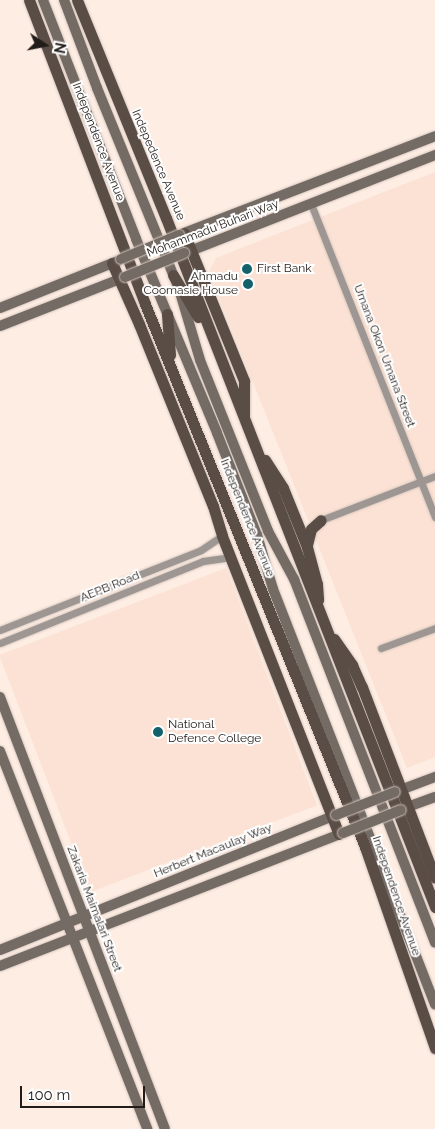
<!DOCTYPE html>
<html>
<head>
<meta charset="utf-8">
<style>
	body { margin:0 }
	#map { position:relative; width:435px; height:1129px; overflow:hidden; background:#feede3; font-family:Raleway,sans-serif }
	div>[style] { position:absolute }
	.built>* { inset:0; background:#fbe2d4; transform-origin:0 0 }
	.roads { filter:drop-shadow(0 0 1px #d6c7bf) drop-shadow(0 0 1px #d6c7bf) }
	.street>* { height:7px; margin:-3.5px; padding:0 3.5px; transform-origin:3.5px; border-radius:3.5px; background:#9d9692 }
	.secondary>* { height:10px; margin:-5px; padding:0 5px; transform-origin:5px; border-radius:5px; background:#756b65 }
	.primary>* { height:11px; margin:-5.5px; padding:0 5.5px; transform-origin:5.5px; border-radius:5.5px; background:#594d46 }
	.bridges { filter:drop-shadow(0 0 1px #d6c7bf) drop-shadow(0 0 1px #d6c7bf) }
	.secondary-bridge>* { height:10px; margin:-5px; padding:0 5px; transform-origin:5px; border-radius:5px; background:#756b65 }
	.dots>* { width:14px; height:14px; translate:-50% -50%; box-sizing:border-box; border:2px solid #fefefe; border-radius:50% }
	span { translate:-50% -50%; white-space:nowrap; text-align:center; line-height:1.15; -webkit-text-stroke:4px #fefefe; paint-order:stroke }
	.street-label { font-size:12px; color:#221c19 }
	.poi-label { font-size:12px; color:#221c19 }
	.left { translate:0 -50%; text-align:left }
	.right { translate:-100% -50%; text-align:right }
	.north { position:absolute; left:20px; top:20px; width:50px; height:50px; -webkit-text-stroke:4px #fefefe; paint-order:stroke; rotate:101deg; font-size:14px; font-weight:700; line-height:20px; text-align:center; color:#221c19 }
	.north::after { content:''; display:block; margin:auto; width:18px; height:22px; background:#221c19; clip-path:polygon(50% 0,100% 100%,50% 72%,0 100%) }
	.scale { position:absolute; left:20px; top:1086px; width:125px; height:22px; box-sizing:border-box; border:2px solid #221c19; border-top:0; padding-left:6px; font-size:15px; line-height:18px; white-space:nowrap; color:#221c19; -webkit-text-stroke:4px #fefefe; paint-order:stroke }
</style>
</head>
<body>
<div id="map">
	<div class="built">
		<div style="clip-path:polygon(435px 172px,435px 757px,407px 768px,209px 272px,216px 258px)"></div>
		<div style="left:226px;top:568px;width:254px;height:243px;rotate:69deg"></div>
	</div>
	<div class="roads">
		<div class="street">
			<div style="left:311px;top:204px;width:337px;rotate:68.4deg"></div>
			<div style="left:321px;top:520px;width:122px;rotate:-21.1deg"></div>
			<div style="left:0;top:630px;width:216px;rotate:-21.7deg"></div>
			<div style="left:201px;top:550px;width:25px;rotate:-34deg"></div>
			<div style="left:0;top:643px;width:219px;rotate:-22deg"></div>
			<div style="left:203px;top:561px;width:27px;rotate:-8deg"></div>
			<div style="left:381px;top:648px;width:58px;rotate:-20.3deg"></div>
		</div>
		<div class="secondary">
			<div style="left:43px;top:0;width:256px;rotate:68.7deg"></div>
			<div style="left:136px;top:239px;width:210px;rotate:67.3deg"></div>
			<div style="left:217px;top:433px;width:110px;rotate:68.6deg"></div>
			<div style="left:257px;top:535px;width:56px;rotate:73.5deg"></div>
			<div style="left:273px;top:589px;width:446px;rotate:68.7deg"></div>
			<div style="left:64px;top:0;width:94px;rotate:69.4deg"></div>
			<div style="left:97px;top:88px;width:217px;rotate:67.8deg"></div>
			<div style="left:179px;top:289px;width:74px;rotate:73.5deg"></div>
			<div style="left:200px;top:360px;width:184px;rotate:68.3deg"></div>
			<div style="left:268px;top:531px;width:55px;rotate:61.6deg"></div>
			<div style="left:294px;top:579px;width:390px;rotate:68.8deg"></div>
			<div style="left:179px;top:235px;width:274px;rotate:-21.1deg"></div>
			<div style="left:185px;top:253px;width:269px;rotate:-21.4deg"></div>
			<div style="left:0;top:308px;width:129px;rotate:-21.8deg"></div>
			<div style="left:0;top:326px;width:134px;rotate:-21.4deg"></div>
			<div style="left:0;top:697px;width:462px;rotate:69.1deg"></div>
			<div style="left:0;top:751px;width:406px;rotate:68.7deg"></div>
			<div style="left:395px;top:792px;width:43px;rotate:-20.6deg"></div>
			<div style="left:402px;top:809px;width:35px;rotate:-20deg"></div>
			<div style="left:0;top:950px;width:362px;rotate:-21.9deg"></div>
			<div style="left:0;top:966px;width:368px;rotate:-21.2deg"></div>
		</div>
		<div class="primary">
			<div style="left:29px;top:0;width:325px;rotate:69.1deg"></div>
			<div style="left:145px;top:304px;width:586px;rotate:67.94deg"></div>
			<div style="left:365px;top:847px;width:213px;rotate:70.8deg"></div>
			<div style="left:77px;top:0;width:235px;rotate:67.8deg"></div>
			<div style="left:166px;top:218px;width:740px;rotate:68.67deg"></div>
			<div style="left:184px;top:233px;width:160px;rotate:67.9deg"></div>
			<div style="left:244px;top:381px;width:34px;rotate:90deg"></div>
			<div style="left:112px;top:263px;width:67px;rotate:66.1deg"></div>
			<div style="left:139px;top:324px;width:196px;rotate:67.9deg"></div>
			<div style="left:213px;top:506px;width:31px;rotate:73deg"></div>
			<div style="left:222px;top:536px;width:320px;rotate:68.6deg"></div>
			<div style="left:173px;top:275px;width:49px;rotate:59.2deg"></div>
			<div style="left:167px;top:314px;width:41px;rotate:85.8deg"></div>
			<div style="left:265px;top:460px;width:33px;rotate:57deg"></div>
			<div style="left:283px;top:488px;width:64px;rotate:67.9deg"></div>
			<div style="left:307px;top:547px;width:38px;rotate:75deg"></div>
			<div style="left:317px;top:584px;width:16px;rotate:86deg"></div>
			<div style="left:307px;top:545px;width:16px;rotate:-76deg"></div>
			<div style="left:311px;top:529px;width:13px;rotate:-42deg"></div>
			<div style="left:334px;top:639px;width:32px;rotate:55deg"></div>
			<div style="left:352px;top:665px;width:24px;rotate:66deg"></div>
			<div style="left:362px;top:687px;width:204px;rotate:69.1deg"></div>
		</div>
	</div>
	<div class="bridges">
		<div class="secondary-bridge">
			<div style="left:121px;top:259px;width:63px;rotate:-22.5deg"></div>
			<div style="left:125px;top:277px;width:64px;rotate:-22.1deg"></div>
			<div style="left:336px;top:815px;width:63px;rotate:-21.3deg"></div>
			<div style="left:343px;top:833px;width:62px;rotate:-21.6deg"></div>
		</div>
	</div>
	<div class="dots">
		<div style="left:247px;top:269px;background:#13626a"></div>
		<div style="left:248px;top:284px;background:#13626a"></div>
		<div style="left:158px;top:732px;background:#13626a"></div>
	</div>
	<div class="street-label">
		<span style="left:98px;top:142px;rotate:69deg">Independence Avenue</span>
		<span style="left:158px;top:165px;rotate:67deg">Indepedence Avenue</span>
		<span style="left:213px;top:229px;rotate:-21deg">Mohammadu Buhari Way</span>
		<span style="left:384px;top:356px;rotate:69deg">Umana Okon Umana Street</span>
		<span style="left:247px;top:518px;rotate:68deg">Independence Avenue</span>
		<span style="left:110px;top:587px;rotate:-22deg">AEPB Road</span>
		<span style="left:213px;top:851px;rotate:-22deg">Herbert Macaulay Way</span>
		<span style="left:396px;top:896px;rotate:71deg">Independence Avenue</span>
		<span style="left:94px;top:909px;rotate:69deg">Zakaria Maimalari Street</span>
	</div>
	<div class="poi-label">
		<span class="left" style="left:257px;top:269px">First Bank</span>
		<span class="right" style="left:238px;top:284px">Ahmadu<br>Coomasie House</span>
		<span class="left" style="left:168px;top:732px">National<br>Defence College</span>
	</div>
	<div class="north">N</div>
	<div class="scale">100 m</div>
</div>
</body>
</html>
